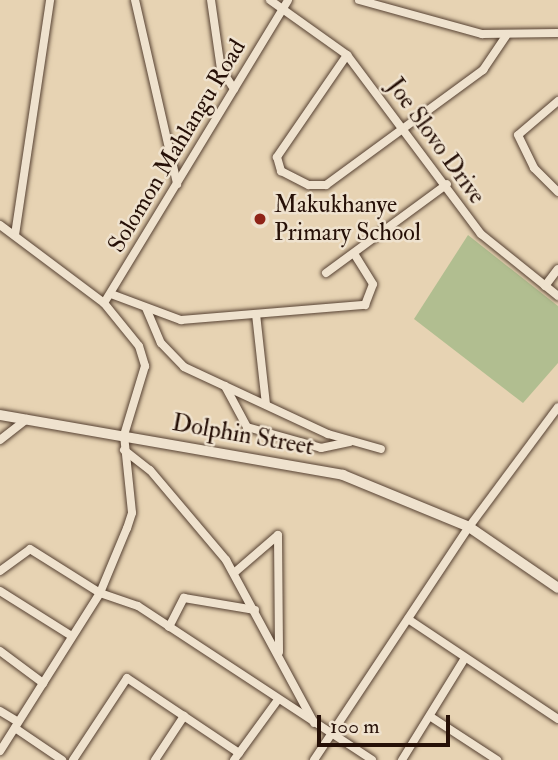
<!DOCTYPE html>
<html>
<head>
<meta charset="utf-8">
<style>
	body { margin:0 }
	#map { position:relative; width:558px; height:760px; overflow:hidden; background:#e7d3b3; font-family:"IM FELL Double Pica",serif }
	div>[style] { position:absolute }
	.green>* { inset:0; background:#b1be90 }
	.roads { filter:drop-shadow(0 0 2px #564132) drop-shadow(0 0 2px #564132) }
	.minor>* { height:8px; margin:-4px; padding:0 4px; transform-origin:4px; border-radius:4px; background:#efe2ce }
	.tertiary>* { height:10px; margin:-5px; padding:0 5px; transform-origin:5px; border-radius:5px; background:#efe2ce }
	.dots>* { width:19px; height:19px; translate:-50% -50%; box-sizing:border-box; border:4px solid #efe2ce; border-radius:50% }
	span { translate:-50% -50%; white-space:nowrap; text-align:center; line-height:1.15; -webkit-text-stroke:5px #efe2ce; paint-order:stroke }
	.street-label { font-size:24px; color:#261007 }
	.poi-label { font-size:24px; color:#261007 }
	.left { translate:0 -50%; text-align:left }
	.scale { position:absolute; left:317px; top:715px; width:133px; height:32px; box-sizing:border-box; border:4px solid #261007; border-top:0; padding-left:9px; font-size:21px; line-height:24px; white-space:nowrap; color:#261007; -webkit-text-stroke:5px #efe2ce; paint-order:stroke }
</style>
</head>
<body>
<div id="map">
	<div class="green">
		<div style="clip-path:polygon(468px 235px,558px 306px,558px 363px,523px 403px,414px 319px)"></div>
	</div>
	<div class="roads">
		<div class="minor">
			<div style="left:135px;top:0;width:189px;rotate:77.1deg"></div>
			<div style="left:211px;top:0;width:70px;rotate:81.8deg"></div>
			<div style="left:221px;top:69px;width:24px;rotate:57deg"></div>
			<div style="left:270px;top:0;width:95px;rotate:35.5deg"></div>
			<div style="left:347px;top:55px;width:224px;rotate:53.2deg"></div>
			<div style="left:481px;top:234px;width:99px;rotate:38.8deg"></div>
			<div style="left:359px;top:0;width:128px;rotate:15.5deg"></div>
			<div style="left:482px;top:34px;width:76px;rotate:-0.8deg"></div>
			<div style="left:347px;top:55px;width:124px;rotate:124.5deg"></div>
			<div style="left:277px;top:157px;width:15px;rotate:74deg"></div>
			<div style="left:281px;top:171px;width:31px;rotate:27deg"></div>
			<div style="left:309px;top:185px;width:17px"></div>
			<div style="left:326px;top:185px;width:195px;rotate:-36.2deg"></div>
			<div style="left:483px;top:70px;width:41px;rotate:-55.9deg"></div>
			<div style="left:558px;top:101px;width:52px;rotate:139.6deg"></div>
			<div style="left:518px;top:135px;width:37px;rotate:64deg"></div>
			<div style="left:534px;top:168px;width:34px;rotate:45deg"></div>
			<div style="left:0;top:225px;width:130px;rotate:36.9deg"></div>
			<div style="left:104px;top:303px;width:55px;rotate:50.9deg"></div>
			<div style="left:139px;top:346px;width:21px;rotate:73deg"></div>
			<div style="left:145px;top:366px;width:72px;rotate:106.9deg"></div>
			<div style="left:124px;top:435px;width:78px;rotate:84.1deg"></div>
			<div style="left:132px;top:513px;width:16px;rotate:108deg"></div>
			<div style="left:127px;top:528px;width:70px;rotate:112.6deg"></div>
			<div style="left:100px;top:593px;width:187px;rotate:122.3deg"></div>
			<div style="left:15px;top:235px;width:238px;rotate:-81.5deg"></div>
			<div style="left:326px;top:273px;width:150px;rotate:-36.3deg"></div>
			<div style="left:545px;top:286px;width:21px;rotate:-53deg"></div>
			<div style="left:111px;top:294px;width:75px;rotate:20.4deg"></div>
			<div style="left:181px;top:320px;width:185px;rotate:-4.7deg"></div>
			<div style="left:365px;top:305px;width:22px;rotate:-69deg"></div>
			<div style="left:373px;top:284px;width:36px;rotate:-122deg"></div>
			<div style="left:104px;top:303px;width:354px;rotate:-58.7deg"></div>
			<div style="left:146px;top:308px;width:38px;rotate:67deg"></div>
			<div style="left:161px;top:343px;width:33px;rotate:46deg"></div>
			<div style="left:184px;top:367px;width:159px;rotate:25deg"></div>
			<div style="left:328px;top:434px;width:55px;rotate:15.8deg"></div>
			<div style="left:256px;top:314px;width:91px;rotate:83.7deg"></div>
			<div style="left:225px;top:386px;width:47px;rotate:61.8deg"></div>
			<div style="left:247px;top:427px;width:77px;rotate:15.8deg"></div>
			<div style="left:321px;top:448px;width:29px;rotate:-12deg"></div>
			<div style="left:0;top:440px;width:34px;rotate:-38deg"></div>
			<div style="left:124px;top:450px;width:33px;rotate:38deg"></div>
			<div style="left:150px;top:470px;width:118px;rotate:49.8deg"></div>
			<div style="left:226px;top:560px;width:185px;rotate:61.6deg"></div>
			<div style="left:0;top:571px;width:37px;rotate:-36deg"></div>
			<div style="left:30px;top:549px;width:83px;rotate:32.2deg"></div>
			<div style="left:100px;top:593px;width:40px;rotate:18.9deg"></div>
			<div style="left:138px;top:606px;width:280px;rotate:33.3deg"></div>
			<div style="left:234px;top:573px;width:58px;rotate:-40.8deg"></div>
			<div style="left:278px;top:535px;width:117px;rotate:89.5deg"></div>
			<div style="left:0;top:591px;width:83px;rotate:32.2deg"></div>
			<div style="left:408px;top:619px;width:180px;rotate:33.7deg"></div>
			<div style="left:169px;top:627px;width:33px;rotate:-63deg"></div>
			<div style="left:184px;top:598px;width:72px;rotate:9.6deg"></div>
			<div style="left:0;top:651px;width:54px;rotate:36.7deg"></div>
			<div style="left:0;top:711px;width:17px;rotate:31deg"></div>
			<div style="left:431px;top:717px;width:79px;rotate:33.1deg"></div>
			<div style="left:15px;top:728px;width:57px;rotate:34.2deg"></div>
			<div style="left:73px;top:760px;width:98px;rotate:-56.6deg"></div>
			<div style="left:127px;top:678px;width:135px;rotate:33.8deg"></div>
			<div style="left:155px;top:760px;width:53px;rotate:-56.6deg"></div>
			<div style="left:234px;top:760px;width:73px;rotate:-53.9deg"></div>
			<div style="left:314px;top:760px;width:280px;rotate:-56.4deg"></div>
			<div style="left:469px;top:527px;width:149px;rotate:-53.4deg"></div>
			<div style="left:402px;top:760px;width:120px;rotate:-58.3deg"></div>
		</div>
		<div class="tertiary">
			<div style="left:0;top:415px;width:348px;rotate:9.9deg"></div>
			<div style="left:343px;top:475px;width:136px;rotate:22.4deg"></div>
			<div style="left:469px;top:527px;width:108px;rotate:34.4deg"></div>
		</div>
	</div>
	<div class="dots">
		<div style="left:260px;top:219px;background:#8f2418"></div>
	</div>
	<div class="street-label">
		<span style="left:436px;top:141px;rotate:54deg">Joe Slovo Drive</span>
		<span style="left:177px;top:146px;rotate:-59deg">Solomon Mahlangu Road</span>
		<span style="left:243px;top:435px;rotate:10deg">Dolphin Street</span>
	</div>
	<div class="poi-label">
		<span class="left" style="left:274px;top:219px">Makukhanye<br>Primary School</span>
	</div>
	<div class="scale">100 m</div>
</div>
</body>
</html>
